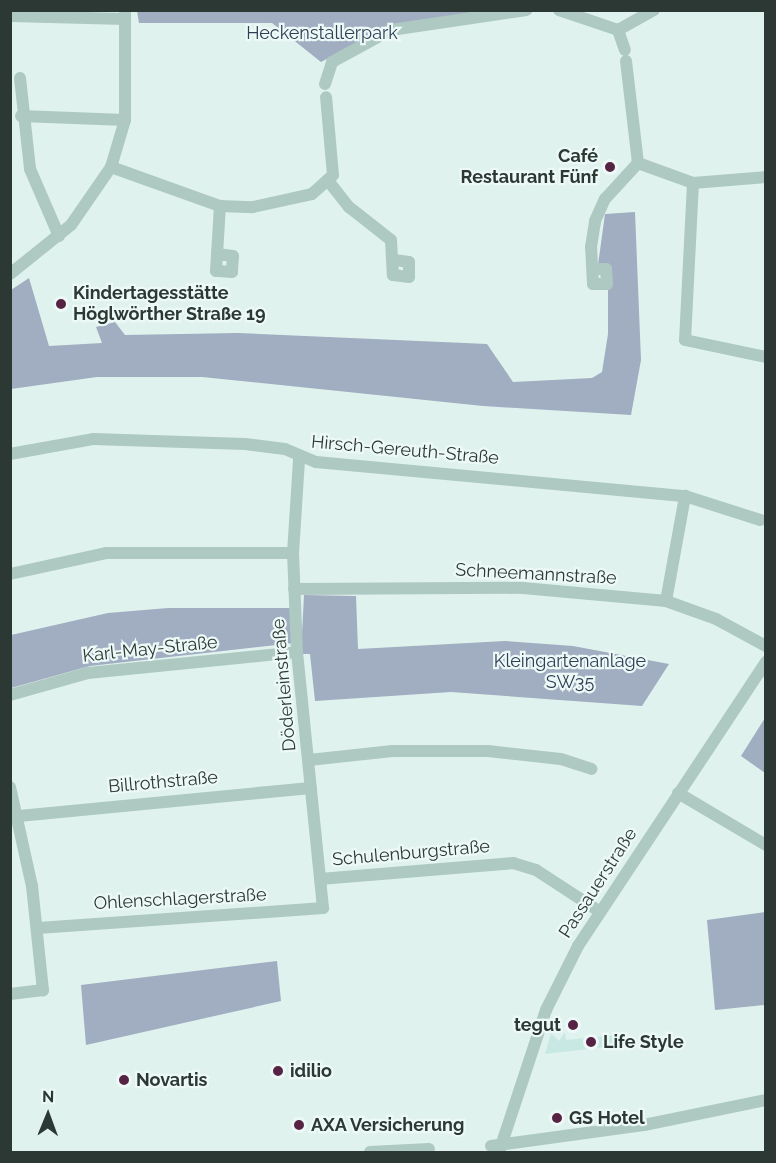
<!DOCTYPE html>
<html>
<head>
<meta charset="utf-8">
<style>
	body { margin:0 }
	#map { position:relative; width:776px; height:1163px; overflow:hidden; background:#e0f2ee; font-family:Raleway,sans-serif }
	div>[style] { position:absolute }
	.green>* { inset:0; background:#a1adc0 }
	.plaza>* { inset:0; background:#c8e9e3 }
	.minor>* { height:12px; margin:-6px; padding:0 6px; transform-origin:6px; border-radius:6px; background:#adc9c2 }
	.dots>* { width:16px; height:16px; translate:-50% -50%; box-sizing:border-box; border:3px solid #edf9f7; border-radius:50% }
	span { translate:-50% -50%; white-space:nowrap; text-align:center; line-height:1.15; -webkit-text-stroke:4.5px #edf9f7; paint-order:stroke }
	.park-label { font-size:18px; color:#303d55 }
	.poi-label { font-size:18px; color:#2b3833; font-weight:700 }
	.right { translate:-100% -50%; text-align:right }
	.left { translate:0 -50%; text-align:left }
	.street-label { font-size:18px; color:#2b3833 }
	.frame { position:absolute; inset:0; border:12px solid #2b3833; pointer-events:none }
	.north { position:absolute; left:18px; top:1085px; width:60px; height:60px; -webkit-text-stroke:4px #edf9f7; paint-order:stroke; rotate:1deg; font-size:16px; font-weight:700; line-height:24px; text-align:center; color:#2b3833 }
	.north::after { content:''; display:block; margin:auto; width:21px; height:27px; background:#2b3833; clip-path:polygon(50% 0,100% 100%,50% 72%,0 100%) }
</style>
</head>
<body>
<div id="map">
	<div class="green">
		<div style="clip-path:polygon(137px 11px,487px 11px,387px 26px,321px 62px,272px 23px,139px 23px)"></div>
		<div style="clip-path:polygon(635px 212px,641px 360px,631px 415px,483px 406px,202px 377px,97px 377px,11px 389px,11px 290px,29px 278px,49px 346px,102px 343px,96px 327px,115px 322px,125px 335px,238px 333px,487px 344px,513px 382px,592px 378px,602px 372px,608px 334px,608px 271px,598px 265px,605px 214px)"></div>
		<div style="clip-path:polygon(304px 595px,356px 596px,358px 649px,505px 641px,573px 646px,669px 664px,642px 706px,451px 692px,315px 701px,310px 654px,301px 654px)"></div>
		<div style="clip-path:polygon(168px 608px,289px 608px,294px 610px,294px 643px,90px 666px,11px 688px,11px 635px,108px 613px)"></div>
		<div style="clip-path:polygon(765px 718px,765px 773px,741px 756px)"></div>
		<div style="clip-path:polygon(765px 912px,765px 1005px,715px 1010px,707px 920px)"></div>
		<div style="clip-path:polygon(277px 961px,281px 1001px,86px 1045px,81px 985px)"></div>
	</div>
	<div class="plaza">
		<div style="clip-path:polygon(565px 1032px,566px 1040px,616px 1035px,624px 1045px,545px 1054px,551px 1033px,559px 1041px)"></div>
	</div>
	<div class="minor">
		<div style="left:559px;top:10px;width:62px;rotate:18.7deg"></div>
		<div style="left:618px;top:30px;width:21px;rotate:71deg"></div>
		<div style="left:10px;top:16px;width:115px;rotate:1.5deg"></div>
		<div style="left:618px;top:30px;width:41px;rotate:-29.1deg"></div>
		<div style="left:626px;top:61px;width:103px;rotate:83.3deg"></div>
		<div style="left:20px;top:78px;width:92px;rotate:83.7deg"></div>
		<div style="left:30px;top:169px;width:73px;rotate:66.6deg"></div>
		<div style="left:325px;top:84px;width:23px;rotate:-72deg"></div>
		<div style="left:332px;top:62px;width:67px;rotate:-28.5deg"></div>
		<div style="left:391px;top:30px;width:137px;rotate:-8.4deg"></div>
		<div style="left:21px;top:116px;width:104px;rotate:2.2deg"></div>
		<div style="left:638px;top:163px;width:59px;rotate:20deg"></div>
		<div style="left:693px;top:183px;width:73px;rotate:-4.7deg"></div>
		<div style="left:111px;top:167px;width:116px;rotate:19.7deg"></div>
		<div style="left:220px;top:206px;width:33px;rotate:2deg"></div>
		<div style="left:253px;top:207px;width:60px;rotate:-12.4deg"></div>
		<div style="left:312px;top:194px;width:28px;rotate:-42deg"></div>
		<div style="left:333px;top:175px;width:78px;rotate:-95.1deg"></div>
		<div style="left:330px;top:183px;width:31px;rotate:52deg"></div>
		<div style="left:349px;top:207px;width:53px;rotate:38.2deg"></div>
		<div style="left:391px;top:240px;width:35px;rotate:87deg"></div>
		<div style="left:393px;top:275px;width:16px;rotate:7deg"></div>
		<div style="left:409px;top:277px;width:15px;rotate:-90deg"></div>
		<div style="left:409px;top:262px;width:15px;rotate:-172deg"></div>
		<div style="left:693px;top:183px;width:157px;rotate:92.9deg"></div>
		<div style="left:685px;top:340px;width:83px;rotate:11.9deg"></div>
		<div style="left:217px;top:254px;width:16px;rotate:7deg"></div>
		<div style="left:233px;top:256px;width:16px;rotate:94deg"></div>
		<div style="left:232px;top:272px;width:16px;rotate:-176deg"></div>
		<div style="left:216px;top:271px;width:65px;rotate:-86.5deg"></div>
		<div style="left:593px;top:269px;width:13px"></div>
		<div style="left:606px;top:269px;width:15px;rotate:86deg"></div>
		<div style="left:607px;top:284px;width:14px;rotate:180deg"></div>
		<div style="left:593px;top:284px;width:37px;rotate:-93deg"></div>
		<div style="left:591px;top:247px;width:26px;rotate:-81deg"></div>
		<div style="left:595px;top:221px;width:24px;rotate:-66deg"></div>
		<div style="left:605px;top:199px;width:49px;rotate:-47.5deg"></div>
		<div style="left:10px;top:274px;width:78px;rotate:-38.8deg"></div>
		<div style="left:71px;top:225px;width:70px;rotate:-55.4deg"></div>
		<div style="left:111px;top:167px;width:49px;rotate:-73.4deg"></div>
		<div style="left:125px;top:120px;width:110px;rotate:-90deg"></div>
		<div style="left:10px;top:454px;width:84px;rotate:-10.2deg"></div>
		<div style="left:93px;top:439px;width:152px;rotate:1.9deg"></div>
		<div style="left:245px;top:444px;width:40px;rotate:7.1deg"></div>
		<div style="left:285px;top:449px;width:34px;rotate:23deg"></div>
		<div style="left:316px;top:462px;width:371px;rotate:5.3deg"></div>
		<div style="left:685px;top:496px;width:79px;rotate:17.7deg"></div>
		<div style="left:10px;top:574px;width:98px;rotate:-12.3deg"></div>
		<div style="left:106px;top:553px;width:187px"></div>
		<div style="left:294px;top:589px;width:229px;rotate:-0.3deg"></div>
		<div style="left:523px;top:588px;width:144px;rotate:5.2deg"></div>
		<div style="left:666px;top:601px;width:53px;rotate:19.8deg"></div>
		<div style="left:716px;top:619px;width:57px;rotate:28.4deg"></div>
		<div style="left:666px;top:601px;width:107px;rotate:-79.7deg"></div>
		<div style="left:10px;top:695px;width:81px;rotate:-15.8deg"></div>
		<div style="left:88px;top:673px;width:210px;rotate:-5.7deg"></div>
		<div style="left:309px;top:760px;width:84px;rotate:-6.1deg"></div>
		<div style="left:393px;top:751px;width:95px"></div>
		<div style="left:488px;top:751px;width:73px;rotate:6.3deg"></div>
		<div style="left:561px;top:759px;width:32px;rotate:18deg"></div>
		<div style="left:10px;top:787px;width:101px;rotate:77.5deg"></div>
		<div style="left:32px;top:886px;width:105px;rotate:84deg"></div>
		<div style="left:43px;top:990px;width:33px;rotate:173deg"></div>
		<div style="left:678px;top:793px;width:102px;rotate:30.6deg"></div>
		<div style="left:19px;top:816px;width:293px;rotate:-5.5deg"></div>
		<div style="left:320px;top:879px;width:194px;rotate:-4.7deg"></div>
		<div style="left:513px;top:863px;width:24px;rotate:17deg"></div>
		<div style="left:536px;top:870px;width:75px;rotate:33.1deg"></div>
		<div style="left:38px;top:928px;width:286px;rotate:-4deg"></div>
		<div style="left:323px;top:908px;width:257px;rotate:-95.8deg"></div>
		<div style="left:297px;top:652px;width:99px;rotate:-92.3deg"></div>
		<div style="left:293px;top:553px;width:94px;rotate:-86.3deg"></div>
		<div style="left:491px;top:1146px;width:154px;rotate:-7.8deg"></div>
		<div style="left:644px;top:1125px;width:125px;rotate:-11.6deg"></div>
		<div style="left:370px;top:1152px;width:59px;rotate:-2.9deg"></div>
		<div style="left:499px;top:1152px;width:150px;rotate:-71.7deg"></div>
		<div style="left:546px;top:1010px;width:72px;rotate:-63.4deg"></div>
		<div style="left:578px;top:946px;width:341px;rotate:-56.5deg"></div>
	</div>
	<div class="dots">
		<div style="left:610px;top:167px;background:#572345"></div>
		<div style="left:61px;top:304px;background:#572345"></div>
		<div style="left:573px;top:1025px;background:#572345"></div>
		<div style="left:591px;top:1042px;background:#572345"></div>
		<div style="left:278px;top:1071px;background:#572345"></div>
		<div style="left:124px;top:1080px;background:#572345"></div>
		<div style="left:557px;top:1118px;background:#572345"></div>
		<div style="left:299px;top:1125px;background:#572345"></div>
	</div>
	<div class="park-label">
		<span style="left:322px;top:33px">Heckenstallerpark</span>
		<span style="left:570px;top:672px">Kleingartenanlage<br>SW35</span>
	</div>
	<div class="poi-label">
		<span class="right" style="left:598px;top:167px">Café<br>Restaurant Fünf</span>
		<span class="left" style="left:73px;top:304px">Kindertagesstätte<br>Höglwörther Straße 19</span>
		<span class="right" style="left:561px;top:1025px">tegut</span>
		<span class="left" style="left:603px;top:1042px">Life Style</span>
		<span class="left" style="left:290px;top:1071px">idilio</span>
		<span class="left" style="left:136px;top:1080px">Novartis</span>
		<span class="left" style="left:569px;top:1118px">GS Hotel</span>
		<span class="left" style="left:311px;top:1125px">AXA Versicherung</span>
	</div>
	<div class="street-label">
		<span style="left:405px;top:450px;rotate:5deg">Hirsch-Gereuth-Straße</span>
		<span style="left:536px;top:574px;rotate:3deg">Schneemannstraße</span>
		<span style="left:150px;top:649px;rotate:-6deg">Karl-May-Straße</span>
		<span style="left:284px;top:685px;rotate:-95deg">Döderleinstraße</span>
		<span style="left:163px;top:782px;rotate:-5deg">Billrothstraße</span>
		<span style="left:411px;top:853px;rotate:-5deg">Schulenburgstraße</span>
		<span style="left:598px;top:883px;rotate:-57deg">Passauerstraße</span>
		<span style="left:180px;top:899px;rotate:-3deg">Ohlenschlagerstraße</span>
	</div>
	<div class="frame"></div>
	<div class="north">N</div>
</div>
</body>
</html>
